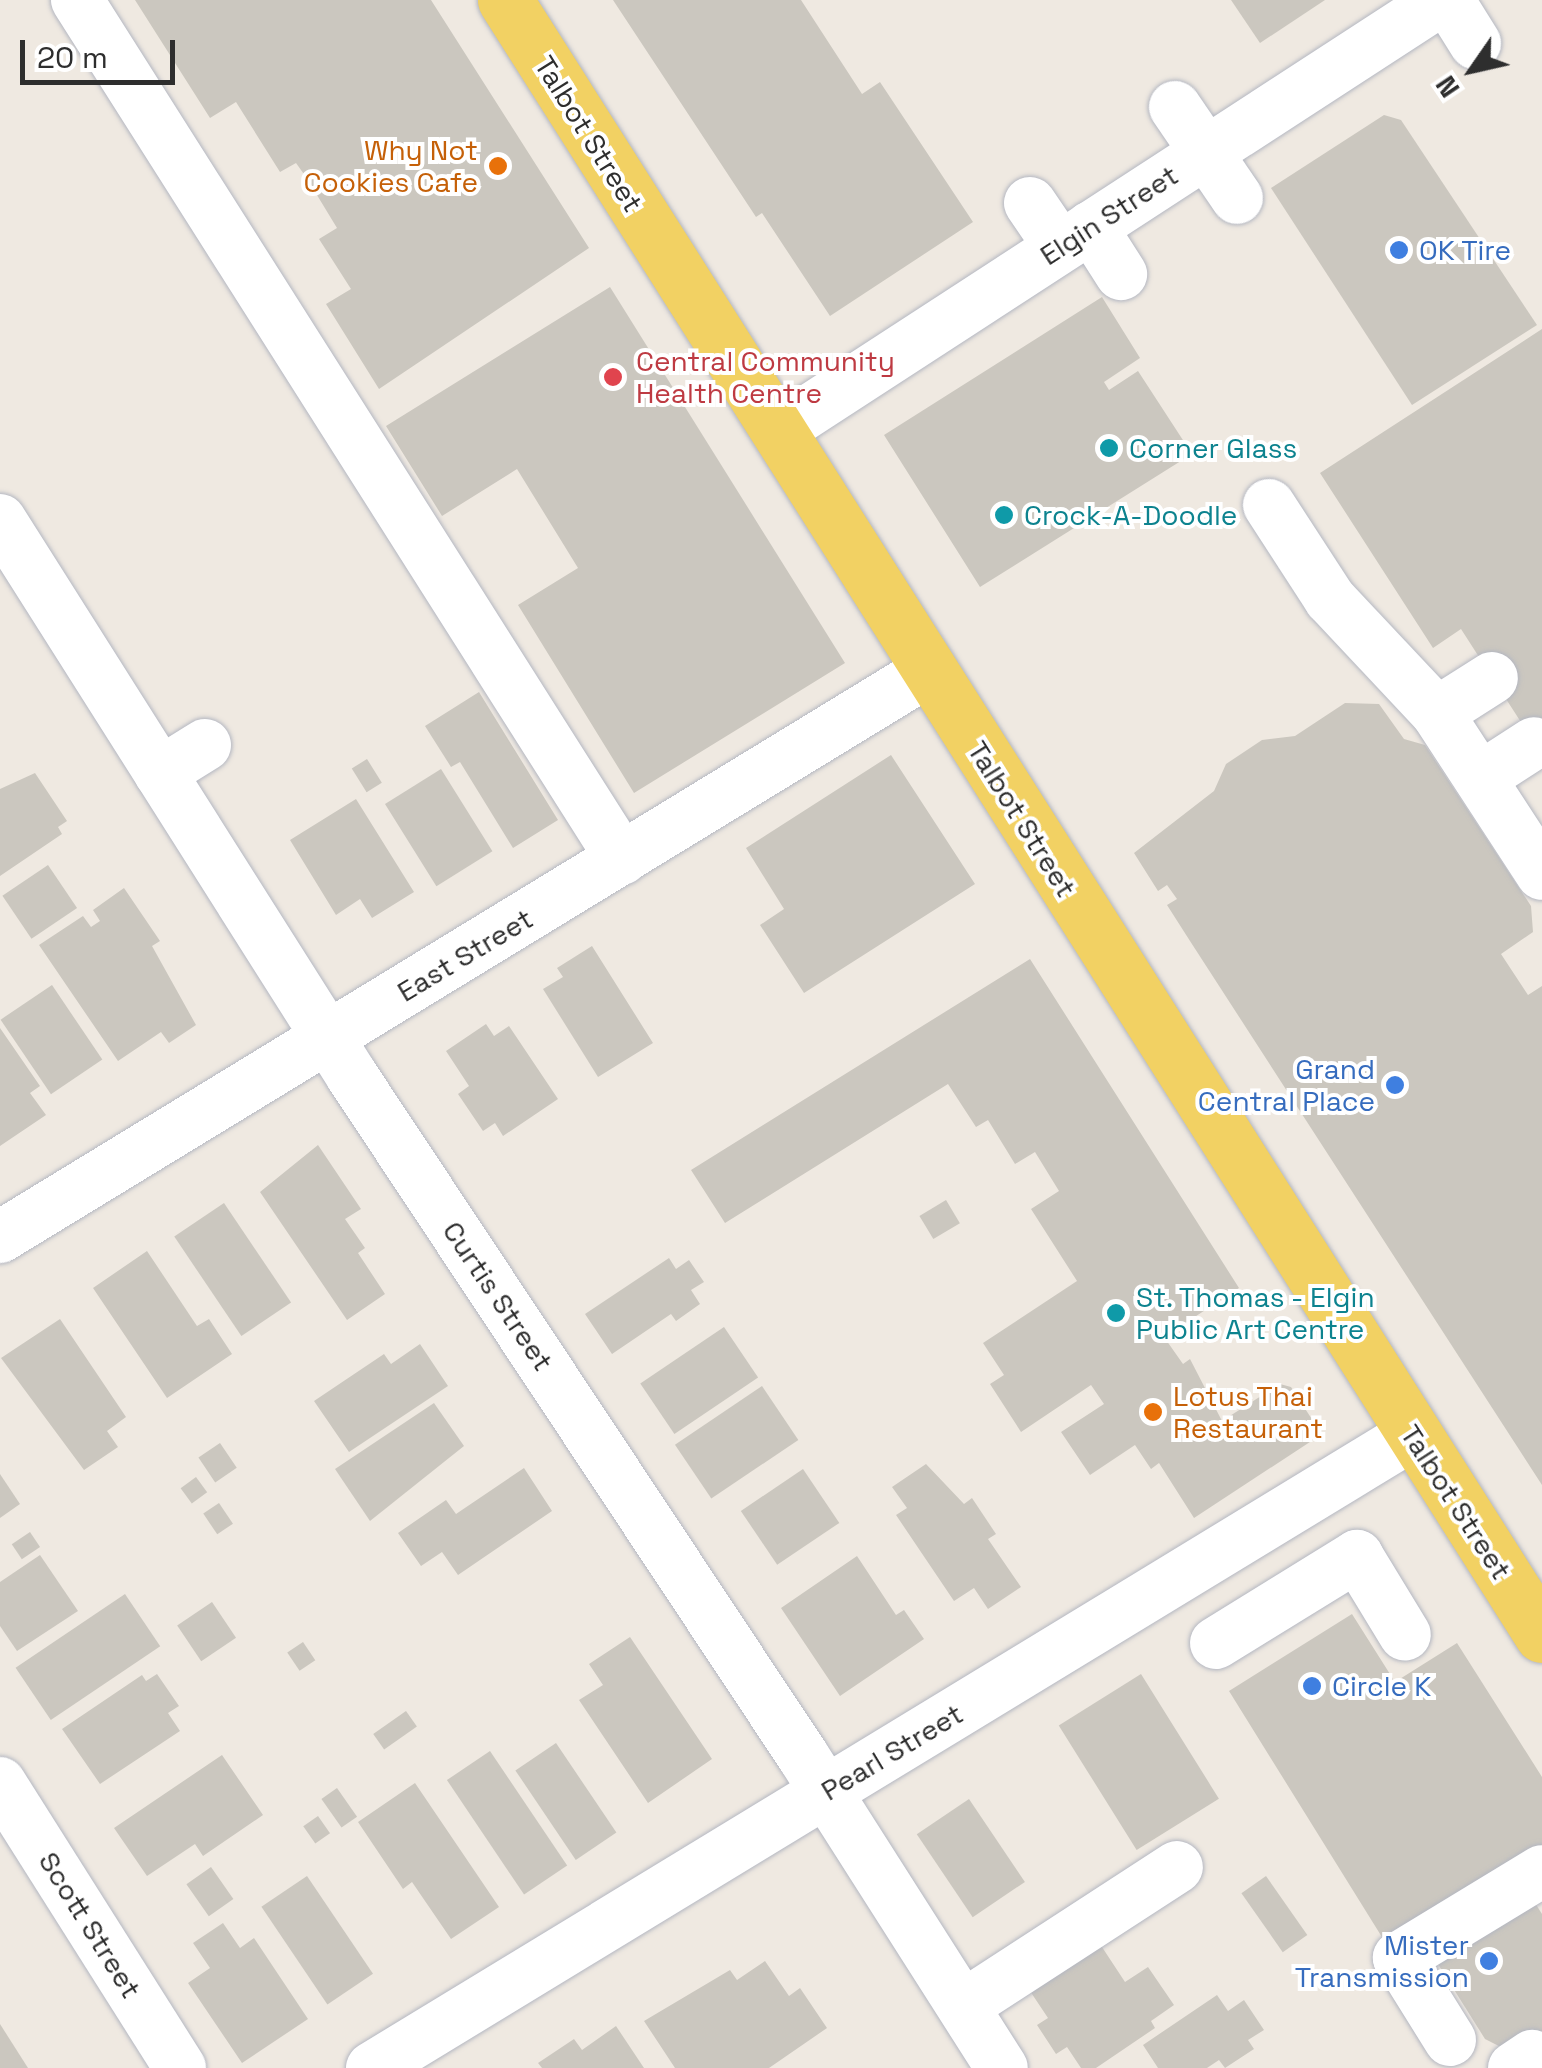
<!DOCTYPE html>
<html>
<head>
<meta charset="utf-8">
<style>
	body { margin:0 }
	#map { position:relative; width:1542px; height:2068px; overflow:hidden; background:#efe9e1; font-family:"Space Grotesk",sans-serif }
	div>[style] { position:absolute }
	.building>* { inset:0; background:#cbc7bf; transform-origin:0 0 }
	.roads { filter:drop-shadow(0 0 2px #b4b7c1) drop-shadow(0 0 2px #b4b7c1) }
	.minor>* { height:52px; margin:-26px; padding:0 26px; transform-origin:26px; border-radius:26px; background:#fff }
	.major>* { height:55px; margin:-27.5px; padding:0 27.5px; transform-origin:27.5px; border-radius:27.5px; background:#f2d163 }
	.dots>* { width:28px; height:28px; translate:-50% -50%; box-sizing:border-box; border:5px solid #fff; border-radius:50% }
	span { translate:-50% -50%; white-space:nowrap; text-align:center; line-height:1.15; -webkit-text-stroke:8px #fff; paint-order:stroke }
	.street-label { font-size:28px; color:#2e2e2e }
	.food-label { font-size:28px; color:#c56008 }
	.right { translate:-100% -50%; text-align:right }
	.left { translate:0 -50%; text-align:left }
	.shop-label { font-size:28px; color:#366cbe }
	.health-label { font-size:28px; color:#be3a42 }
	.culture-label { font-size:28px; color:#0d838f }
	.north { position:absolute; left:1422px; top:20px; width:100px; height:100px; -webkit-text-stroke:8px #fff; paint-order:stroke; rotate:236deg; font-size:28px; font-weight:700; line-height:40px; text-align:center; color:#2e2e2e }
	.north::after { content:''; display:block; margin:auto; width:35px; height:45px; background:#2e2e2e; clip-path:polygon(50% 0,100% 100%,50% 72%,0 100%) }
	.scale { position:absolute; left:20px; top:40px; width:155px; height:45px; box-sizing:border-box; border:5px solid #2e2e2e; border-top:0; padding-left:12px; font-size:30px; line-height:35px; white-space:nowrap; color:#2e2e2e; -webkit-text-stroke:8px #fff; paint-order:stroke }
</style>
</head>
<body>
<div id="map">
	<div class="building">
		<div style="clip-path:polygon(135px 0,431px 0,589px 248px,379px 389px,326px 304px,351px 289px,319px 239px,337px 228px,306px 177px,296px 163px,280px 172px,236px 102px,210px 118px)"></div>
		<div style="clip-path:polygon(613px 0,801px 0,862px 94px,880px 82px,973px 222px,830px 316px,762px 213px,756px 217px)"></div>
		<div style="clip-path:polygon(1231px 0,1325px 0,1260px 43px)"></div>
		<div style="clip-path:polygon(1384px 115px,1401px 120px,1537px 325px,1412px 405px,1271px 188px)"></div>
		<div style="clip-path:polygon(610px 287px,845px 663px,634px 793px,518px 605px,578px 568px,517px 469px,442px 516px,386px 426px)"></div>
		<div style="clip-path:polygon(1102px 297px,1140px 358px,1104px 382px,1109px 390px,1138px 371px,1192px 454px,980px 587px,884px 435px)"></div>
		<div style="clip-path:polygon(1542px 329px,1542px 755px,1461px 629px,1433px 648px,1320px 473px)"></div>
		<div style="clip-path:polygon(479px 692px,558px 820px,513px 848px,460px 762px,451px 767px,425px 726px)"></div>
		<div style="clip-path:polygon(1345px 703px,1379px 704px,1404px 739px,1425px 745px,1531px 906px,1533px 932px,1501px 954px,1528px 995px,1542px 986px,1542px 1485px,1190px 941px,1167px 905px,1177px 899px,1167px 885px,1158px 891px,1134px 853px,1214px 791px,1226px 764px,1262px 740px,1295px 736px)"></div>
		<div style="clip-path:polygon(891px 755px,975px 884px,804px 993px,760px 925px,784px 909px,746px 848px)"></div>
		<div style="left:367px;top:759px;width:28px;height:18px;rotate:58deg"></div>
		<div style="left:441px;top:769px;width:97px;height:66px;rotate:58deg"></div>
		<div style="clip-path:polygon(35px 773px,67px 821px,58px 827px,62px 834px,0 876px,0 789px)"></div>
		<div style="clip-path:polygon(356px 799px,414px 892px,372px 918px,360px 899px,336px 915px,290px 840px)"></div>
		<div style="left:48px;top:865px;width:52px;height:55px;rotate:56deg"></div>
		<div style="clip-path:polygon(124px 888px,160px 941px,152px 946px,196px 1025px,169px 1043px,161px 1032px,118px 1061px,39px 945px,83px 916px,91px 927px,100px 921px,93px 910px)"></div>
		<div style="clip-path:polygon(592px 946px,653px 1043px,598px 1077px,543px 989px,563px 977px,557px 968px)"></div>
		<div style="clip-path:polygon(1030px 959px,1239px 1288px,1164px 1337px,1183px 1364px,1190px 1359px,1222px 1421px,1280px 1384px,1291px 1387px,1317px 1427px,1316px 1438px,1194px 1518px,1159px 1463px,1151px 1469px,1135px 1445px,1090px 1475px,1061px 1432px,1104px 1404px,1091px 1385px,1021px 1432px,990px 1384px,1004px 1375px,983px 1343px,1077px 1281px,1031px 1209px,1059px 1191px,1035px 1152px,1015px 1164px,988px 1120px,976px 1127px,948px 1084px,725px 1223px,691px 1170px)"></div>
		<div style="left:52px;top:985px;width:90px;height:62px;rotate:56deg"></div>
		<div style="clip-path:polygon(486px 1024px,494px 1036px,509px 1026px,558px 1099px,503px 1136px,495px 1123px,483px 1131px,458px 1094px,469px 1086px,446px 1051px)"></div>
		<div style="clip-path:polygon(0 1028px,40px 1086px,30px 1093px,46px 1115px,0 1146px)"></div>
		<div style="clip-path:polygon(318px 1145px,361px 1209px,345px 1219px,365px 1248px,358px 1253px,385px 1294px,347px 1320px,260px 1192px)"></div>
		<div style="left:946px;top:1200px;width:27px;height:31px;rotate:59deg"></div>
		<div style="left:224px;top:1203px;width:120px;height:60px;rotate:56deg"></div>
		<div style="clip-path:polygon(147px 1251px,197px 1326px,209px 1319px,232px 1354px,167px 1398px,93px 1288px)"></div>
		<div style="clip-path:polygon(669px 1258px,676px 1269px,689px 1260px,704px 1282px,691px 1290px,700px 1304px,676px 1321px,671px 1314px,612px 1354px,585px 1314px)"></div>
		<div style="clip-path:polygon(60px 1319px,126px 1417px,107px 1431px,118px 1447px,84px 1470px,1px 1358px)"></div>
		<div style="left:724px;top:1327px;width:61px;height:101px;rotate:56deg"></div>
		<div style="clip-path:polygon(420px 1344px,448px 1386px,349px 1452px,314px 1401px,384px 1354px,391px 1364px)"></div>
		<div style="left:762px;top:1386px;width:65px;height:105px;rotate:56deg"></div>
		<div style="clip-path:polygon(434px 1403px,464px 1446px,370px 1521px,335px 1469px)"></div>
		<div style="left:220px;top:1443px;width:30px;height:26px;rotate:56deg"></div>
		<div style="clip-path:polygon(926px 1464px,964px 1504px,972px 1498px,996px 1534px,988px 1539px,1021px 1587px,988px 1609px,974px 1588px,954px 1601px,896px 1515px,907px 1508px,892px 1487px)"></div>
		<div style="clip-path:polygon(524px 1468px,552px 1511px,458px 1575px,442px 1552px,421px 1566px,398px 1533px,446px 1500px,456px 1514px)"></div>
		<div style="left:803px;top:1469px;width:65px;height:75px;rotate:56deg"></div>
		<div style="clip-path:polygon(0 1474px,20px 1504px,0 1518px)"></div>
		<div style="left:196px;top:1477px;width:19px;height:19px;rotate:54deg"></div>
		<div style="left:219px;top:1503px;width:25px;height:19px;rotate:56deg"></div>
		<div style="left:30px;top:1532px;width:18px;height:22px;rotate:56deg"></div>
		<div style="clip-path:polygon(40px 1555px,78px 1611px,17px 1651px,0 1626px,0 1582px)"></div>
		<div style="clip-path:polygon(857px 1556px,896px 1615px,904px 1610px,924px 1639px,840px 1696px,781px 1608px)"></div>
		<div style="left:125px;top:1594px;width:63px;height:132px;rotate:56deg"></div>
		<div style="left:212px;top:1602px;width:43px;height:42px;rotate:56deg"></div>
		<div style="clip-path:polygon(1352px 1614px,1395px 1682px,1457px 1643px,1542px 1777px,1542px 1854px,1390px 1950px,1229px 1691px)"></div>
		<div style="clip-path:polygon(630px 1637px,712px 1759px,648px 1803px,579px 1700px,603px 1685px,589px 1664px)"></div>
		<div style="left:303px;top:1642px;width:22px;height:19px;rotate:56deg"></div>
		<div style="clip-path:polygon(157px 1674px,179px 1706px,168px 1713px,180px 1731px,100px 1784px,62px 1729px,142px 1675px,146px 1681px)"></div>
		<div style="left:1141px;top:1674px;width:147px;height:97px;rotate:58deg"></div>
		<div style="left:406px;top:1711px;width:19px;height:40px;rotate:55deg"></div>
		<div style="left:556px;top:1743px;width:108px;height:49px;rotate:56deg"></div>
		<div style="left:490px;top:1751px;width:138px;height:52px;rotate:56deg"></div>
		<div style="clip-path:polygon(222px 1755px,263px 1815px,203px 1856px,195px 1844px,147px 1876px,114px 1828px)"></div>
		<div style="clip-path:polygon(415px 1783px,499px 1907px,451px 1939px,412px 1882px,403px 1889px,358px 1822px)"></div>
		<div style="left:337px;top:1788px;width:35px;height:19px;rotate:55deg"></div>
		<div style="left:969px;top:1799px;width:100px;height:63px;rotate:56deg"></div>
		<div style="left:318px;top:1816px;width:21px;height:18px;rotate:55deg"></div>
		<div style="left:211px;top:1867px;width:39px;height:30px;rotate:55deg"></div>
		<div style="left:307px;top:1876px;width:118px;height:55px;rotate:56deg"></div>
		<div style="left:1266px;top:1876px;width:72px;height:30px;rotate:55deg"></div>
		<div style="clip-path:polygon(1528px 1892px,1542px 1914px,1542px 2068px,1485px 2039px,1431px 1953px)"></div>
		<div style="clip-path:polygon(223px 1923px,240px 1948px,254px 1938px,308px 2019px,242px 2063px,188px 1983px,210px 1968px,193px 1943px)"></div>
		<div style="clip-path:polygon(1100px 1944px,1125px 1982px,1148px 1967px,1174px 2005px,1151px 2021px,1155px 2028px,1096px 2068px,1081px 2068px,1067px 2047px,1056px 2054px,1037px 2025px,1048px 2018px,1030px 1991px)"></div>
		<div style="clip-path:polygon(765px 1961px,789px 1996px,800px 1988px,827px 2028px,769px 2068px,675px 2068px,644px 2021px,730px 1970px,737px 1980px)"></div>
		<div style="clip-path:polygon(1217px 1995px,1228px 2011px,1244px 2000px,1264px 2030px,1248px 2040px,1254px 2049px,1225px 2068px,1219px 2060px,1207px 2068px,1158px 2068px,1143px 2045px)"></div>
		<div style="clip-path:polygon(0 2024px,28px 2068px,0 2068px)"></div>
		<div style="clip-path:polygon(616px 2026px,644px 2068px,542px 2068px,538px 2063px,574px 2039px,582px 2050px)"></div>
	</div>
	<div class="roads">
		<div class="minor">
			<div style="left:77px;top:0;width:1017px;rotate:57.61deg"></div>
			<div style="left:1448px;top:0;width:51px;rotate:57.9deg"></div>
			<div style="left:1175px;top:107px;width:110px;rotate:55.7deg"></div>
			<div style="left:1030px;top:203px;width:53px;rotate:55.7deg"></div>
			<div style="left:1091px;top:227px;width:56px;rotate:57.4deg"></div>
			<div style="left:778px;top:431px;width:791px;rotate:-33.03deg"></div>
			<div style="left:1269px;top:505px;width:112px;rotate:57deg"></div>
			<div style="left:1330px;top:599px;width:156px;rotate:46.8deg"></div>
			<div style="left:1437px;top:713px;width:192px;rotate:56.9deg"></div>
			<div style="left:0;top:520px;width:658px;rotate:57.66deg"></div>
			<div style="left:352px;top:1076px;width:816px;rotate:56.45deg"></div>
			<div style="left:803px;top:1756px;width:370px;rotate:57.5deg"></div>
			<div style="left:1437px;top:713px;width:65px;rotate:-32.5deg"></div>
			<div style="left:160px;top:773px;width:53px;rotate:-31.9deg"></div>
			<div style="left:1480px;top:778px;width:64px;rotate:-32.9deg"></div>
			<div style="left:0;top:1237px;width:1087px;rotate:-31.38deg"></div>
			<div style="left:1216px;top:1643px;width:166px;rotate:-31.7deg"></div>
			<div style="left:1357px;top:1556px;width:92px;rotate:58.7deg"></div>
			<div style="left:0;top:1783px;width:337px;rotate:57.7deg"></div>
			<div style="left:963px;top:2006px;width:255px;rotate:-33deg"></div>
			<div style="left:1450px;top:2040px;width:97px;rotate:-121.9deg"></div>
			<div style="left:1399px;top:1958px;width:167px;rotate:-31.3deg"></div>
			<div style="left:372px;top:2068px;width:1217px;rotate:-31.33deg"></div>
			<div style="left:1514px;top:2068px;width:22px;rotate:-34deg"></div>
		</div>
		<div class="major">
			<div style="left:505px;top:0;width:1936px;rotate:57.62deg"></div>
		</div>
	</div>
	<div class="dots">
		<div style="left:498px;top:166px;background:#e8710a"></div>
		<div style="left:1399px;top:250px;background:#3f7fe0"></div>
		<div style="left:613px;top:377px;background:#e0444e"></div>
		<div style="left:1109px;top:448px;background:#0f9aa8"></div>
		<div style="left:1004px;top:515px;background:#0f9aa8"></div>
		<div style="left:1395px;top:1085px;background:#3f7fe0"></div>
		<div style="left:1116px;top:1313px;background:#0f9aa8"></div>
		<div style="left:1153px;top:1412px;background:#e8710a"></div>
		<div style="left:1312px;top:1686px;background:#3f7fe0"></div>
		<div style="left:1489px;top:1961px;background:#3f7fe0"></div>
	</div>
	<div class="street-label">
		<span style="left:589px;top:134px;rotate:58deg">Talbot Street</span>
		<span style="left:1109px;top:215px;rotate:-33deg">Elgin Street</span>
		<span style="left:1022px;top:819px;rotate:58deg">Talbot Street</span>
		<span style="left:465px;top:955px;rotate:-31deg">East Street</span>
		<span style="left:498px;top:1296px;rotate:56deg">Curtis Street</span>
		<span style="left:1456px;top:1502px;rotate:57deg">Talbot Street</span>
		<span style="left:892px;top:1752px;rotate:-31deg">Pearl Street</span>
		<span style="left:90px;top:1925px;rotate:58deg">Scott Street</span>
	</div>
	<div class="food-label">
		<span class="right" style="left:478px;top:166px">Why Not<br>Cookies Cafe</span>
		<span class="left" style="left:1173px;top:1412px">Lotus Thai<br>Restaurant</span>
	</div>
	<div class="shop-label">
		<span class="left" style="left:1419px;top:250px">OK Tire</span>
		<span class="right" style="left:1375px;top:1085px">Grand<br>Central Place</span>
		<span class="left" style="left:1332px;top:1686px">Circle K</span>
		<span class="right" style="left:1469px;top:1961px">Mister<br>Transmission</span>
	</div>
	<div class="health-label">
		<span class="left" style="left:636px;top:377px">Central Community<br>Health Centre</span>
	</div>
	<div class="culture-label">
		<span class="left" style="left:1129px;top:448px">Corner Glass</span>
		<span class="left" style="left:1024px;top:515px">Crock-A-Doodle</span>
		<span class="left" style="left:1136px;top:1313px">St. Thomas - Elgin<br>Public Art Centre</span>
	</div>
	<div class="north">N</div>
	<div class="scale">20 m</div>
</div>
</body>
</html>
